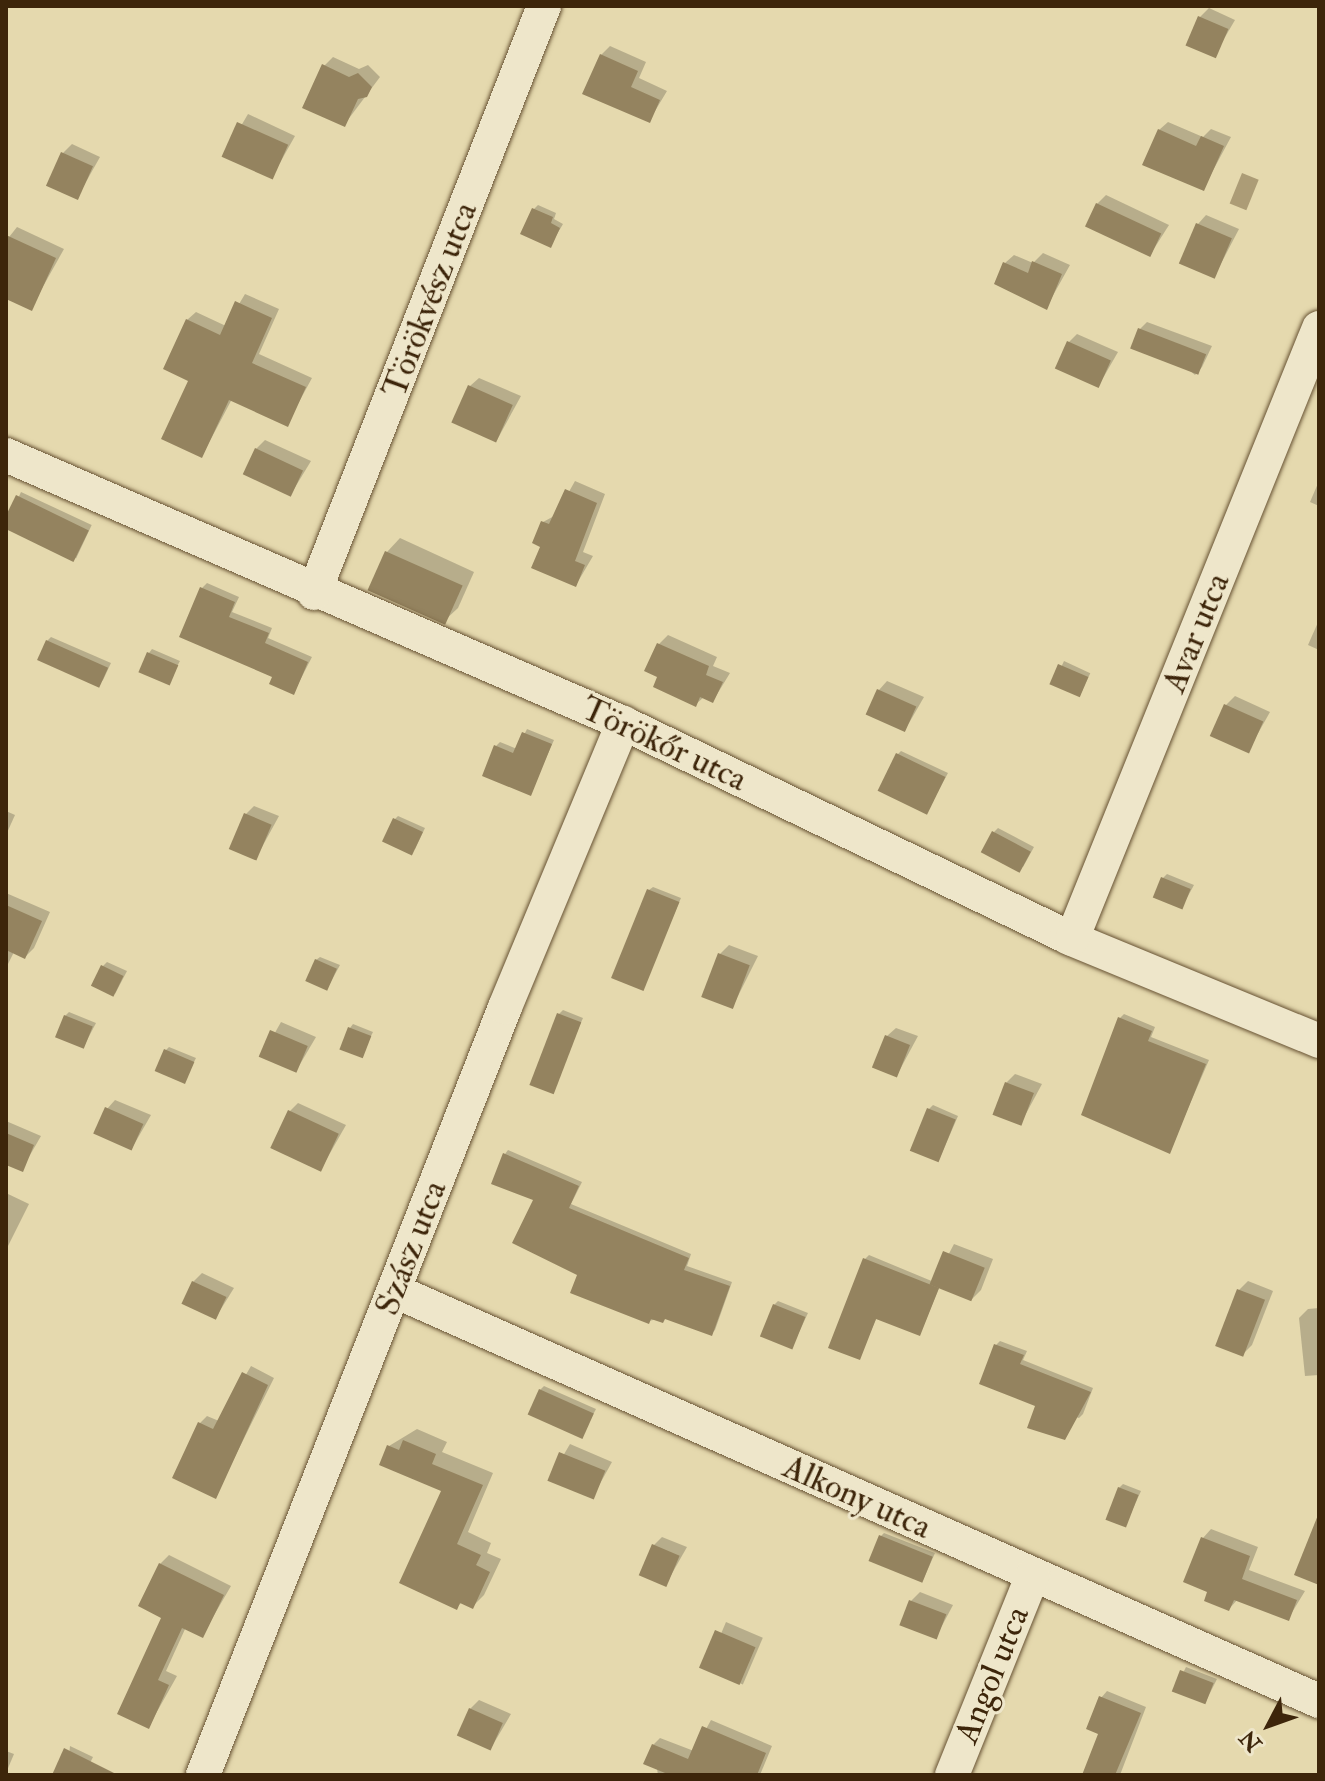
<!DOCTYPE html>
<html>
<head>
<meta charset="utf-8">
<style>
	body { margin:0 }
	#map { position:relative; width:1325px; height:1781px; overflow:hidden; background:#e5d9ae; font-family:"IM FELL Double Pica",serif }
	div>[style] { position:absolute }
	.water>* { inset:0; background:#ac9c76; transform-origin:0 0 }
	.shadow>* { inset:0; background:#0003; transform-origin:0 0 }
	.building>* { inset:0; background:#94835f; transform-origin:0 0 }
	.roads { filter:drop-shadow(0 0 2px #675233) drop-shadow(0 0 2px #675233) }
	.minor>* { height:34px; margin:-17px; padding:0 17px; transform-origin:17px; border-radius:17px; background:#eee6ca }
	span { translate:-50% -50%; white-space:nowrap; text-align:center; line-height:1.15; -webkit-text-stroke:6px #eee6ca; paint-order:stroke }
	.street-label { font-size:34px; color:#3d250a }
	.frame { position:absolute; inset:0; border:8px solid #3d250a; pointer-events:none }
	.north { position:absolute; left:1229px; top:1685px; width:80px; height:80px; -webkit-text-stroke:6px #eee6ca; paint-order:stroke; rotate:229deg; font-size:22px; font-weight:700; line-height:32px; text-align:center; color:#3d250a }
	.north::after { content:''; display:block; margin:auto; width:28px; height:36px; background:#3d250a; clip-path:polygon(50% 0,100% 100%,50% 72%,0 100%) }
</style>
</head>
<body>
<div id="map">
	<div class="water">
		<div style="left:1242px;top:173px;width:18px;height:33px;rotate:22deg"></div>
	</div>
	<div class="shadow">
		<div style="clip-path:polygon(1209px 8px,1235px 20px,1214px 56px,1200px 17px)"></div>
		<div style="clip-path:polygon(610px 46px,646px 62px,639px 78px,667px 91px,649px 121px,601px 55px)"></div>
		<div style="clip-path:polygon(333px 57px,359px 69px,368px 65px,380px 77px,344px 125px,324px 66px)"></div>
		<div style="clip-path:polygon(248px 114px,295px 136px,272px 177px,224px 155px)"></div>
		<div style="clip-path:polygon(1168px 122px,1203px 137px,1211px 129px,1231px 137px,1203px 189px,1159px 130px)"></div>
		<div style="clip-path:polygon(72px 144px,100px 157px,77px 198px,63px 153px)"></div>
		<div style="clip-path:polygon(1106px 195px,1169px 225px,1150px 255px,1097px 204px)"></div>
		<div style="clip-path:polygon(538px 205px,556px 213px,554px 219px,563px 224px,550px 246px,534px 209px)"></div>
		<div style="clip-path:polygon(1206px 215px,1239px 229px,1214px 277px,1198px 224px)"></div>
		<div style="clip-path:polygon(17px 227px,64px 249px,31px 308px,6px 296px,6px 241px)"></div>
		<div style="clip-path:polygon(1043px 253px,1070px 265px,1046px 308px,1005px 263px,1014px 255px,1033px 263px)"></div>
		<div style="clip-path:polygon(245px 294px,279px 309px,259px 354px,312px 378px,287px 424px,232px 399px,202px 456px,187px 320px,196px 312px,226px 326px)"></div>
		<div style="clip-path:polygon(1147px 322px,1212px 346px,1202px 367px,1195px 375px,1140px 329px)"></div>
		<div style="clip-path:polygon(1077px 334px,1118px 352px,1099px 385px,1068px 343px)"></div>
		<div style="clip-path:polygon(479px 378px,521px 396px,497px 440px,470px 386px)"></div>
		<div style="clip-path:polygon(265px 440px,311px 461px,291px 494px,256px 449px)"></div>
		<div style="clip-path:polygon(575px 481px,605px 494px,583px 552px,593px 556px,576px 585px,543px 546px,543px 522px,556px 515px)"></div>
		<div style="clip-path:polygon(1319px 481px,1319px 506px,1310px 502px)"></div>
		<div style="left:21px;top:492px;width:78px;height:37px;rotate:25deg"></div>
		<div style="clip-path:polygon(400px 538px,474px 572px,458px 608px,444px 621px,370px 589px,387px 552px)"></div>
		<div style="clip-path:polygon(207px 583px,239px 597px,232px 612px,272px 628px,268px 638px,312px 657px,294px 692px,202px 588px)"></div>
		<div style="clip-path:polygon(1319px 620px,1319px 650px,1308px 645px)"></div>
		<div style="clip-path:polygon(668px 635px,717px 657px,713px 666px,730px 673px,713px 701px,704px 697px,696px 704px,660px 676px,659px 644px)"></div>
		<div style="clip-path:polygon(51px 637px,111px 663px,103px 680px,99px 684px,47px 641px)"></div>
		<div style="clip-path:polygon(152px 649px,180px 661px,168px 683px,149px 653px)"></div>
		<div style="left:1064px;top:661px;width:29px;height:25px;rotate:25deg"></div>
		<div style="clip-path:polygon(887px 681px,924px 697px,905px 730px,879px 690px)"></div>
		<div style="clip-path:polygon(1235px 696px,1270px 712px,1248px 751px,1226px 705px)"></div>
		<div style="clip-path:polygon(527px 729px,554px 740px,530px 794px,496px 746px,500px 742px,517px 749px)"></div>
		<div style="clip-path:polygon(901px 751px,948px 773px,927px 812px,897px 755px)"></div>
		<div style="clip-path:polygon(254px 806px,279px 816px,256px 858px,246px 814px)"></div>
		<div style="clip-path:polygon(6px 811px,15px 815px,6px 835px)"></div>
		<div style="clip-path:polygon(398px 816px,425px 828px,415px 849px,394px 820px)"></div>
		<div style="clip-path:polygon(998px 828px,1034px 847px,1023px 867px,994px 832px)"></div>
		<div style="clip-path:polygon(1167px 874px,1194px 885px,1182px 907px,1163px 878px)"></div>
		<div style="clip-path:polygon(653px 887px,681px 898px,642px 989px,649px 890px)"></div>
		<div style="clip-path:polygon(6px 893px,50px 912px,34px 948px,25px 957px,14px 952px,6px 968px)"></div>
		<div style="clip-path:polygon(729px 945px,758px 956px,732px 1008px,720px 954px)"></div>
		<div style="clip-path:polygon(320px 957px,340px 965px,327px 989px,316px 960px)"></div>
		<div style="clip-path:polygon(107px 962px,127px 971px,115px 994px,103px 966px)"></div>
		<div style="clip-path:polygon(563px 1010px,583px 1018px,551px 1090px,559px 1014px)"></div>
		<div style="clip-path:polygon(69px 1012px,96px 1023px,84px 1046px,65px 1016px)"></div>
		<div style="clip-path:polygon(1124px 1014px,1155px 1027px,1151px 1037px,1209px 1060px,1169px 1152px,1120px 1018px)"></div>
		<div style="clip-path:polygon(281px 1022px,316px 1037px,296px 1071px,262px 1056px)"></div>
		<div style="clip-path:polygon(353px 1024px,373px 1032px,361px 1056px,350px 1028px)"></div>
		<div style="clip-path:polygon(896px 1028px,918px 1036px,897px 1075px,887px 1036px)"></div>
		<div style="clip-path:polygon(169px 1047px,196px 1058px,184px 1082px,165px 1051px)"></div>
		<div style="clip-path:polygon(1015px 1074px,1042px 1084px,1021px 1123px,1006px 1083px)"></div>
		<div style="clip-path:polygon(115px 1100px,151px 1115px,132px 1148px,107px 1109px)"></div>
		<div style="clip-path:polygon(298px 1103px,346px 1125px,321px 1169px,290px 1111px)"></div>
		<div style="clip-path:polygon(933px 1105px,958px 1116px,939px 1160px,929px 1109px)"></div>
		<div style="clip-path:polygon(6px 1121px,41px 1136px,22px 1169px,6px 1163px)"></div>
		<div style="clip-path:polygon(508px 1150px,582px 1182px,571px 1204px,691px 1254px,687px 1266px,732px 1282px,715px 1330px,711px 1334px,666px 1317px,649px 1321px,580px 1274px,505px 1154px)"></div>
		<div style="clip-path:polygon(6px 1193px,29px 1204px,6px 1250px)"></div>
		<div style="clip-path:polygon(954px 1244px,993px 1259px,981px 1290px,972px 1299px,940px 1286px,920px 1334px,877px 1317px,859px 1358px,865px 1259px,869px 1255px,934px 1282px)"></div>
		<div style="clip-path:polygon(202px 1273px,234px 1288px,216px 1317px,193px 1282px)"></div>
		<div style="clip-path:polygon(1248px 1281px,1273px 1291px,1252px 1345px,1243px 1354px,1239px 1290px)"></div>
		<div style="clip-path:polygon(778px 1301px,808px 1313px,792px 1347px,774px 1305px)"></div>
		<div style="clip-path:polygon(1319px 1308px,1319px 1375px,1305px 1376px,1299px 1318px,1308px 1309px)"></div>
		<div style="clip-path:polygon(1000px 1341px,1027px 1351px,1023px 1360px,1093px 1388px,1083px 1414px,1079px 1418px,1038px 1405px,996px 1345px)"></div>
		<div style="clip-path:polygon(251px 1366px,274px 1378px,215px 1497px,200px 1423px,207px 1416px,219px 1421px)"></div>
		<div style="clip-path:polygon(544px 1386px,596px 1409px,582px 1436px,540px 1390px)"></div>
		<div style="clip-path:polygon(417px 1429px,447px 1442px,442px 1452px,493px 1473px,468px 1532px,491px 1543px,487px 1553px,501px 1559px,484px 1595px,472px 1607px,462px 1602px,456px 1608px,443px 1490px,389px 1446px)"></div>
		<div style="clip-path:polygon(570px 1444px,612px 1462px,592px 1498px,549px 1480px)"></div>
		<div style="clip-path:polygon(1123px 1484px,1141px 1491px,1125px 1526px,1119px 1488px)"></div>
		<div style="clip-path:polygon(1211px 1529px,1258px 1547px,1249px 1570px,1305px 1591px,1288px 1619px,1238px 1599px,1229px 1609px,1210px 1590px,1203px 1538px)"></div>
		<div style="clip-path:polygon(884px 1533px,935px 1553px,923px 1580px,880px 1537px)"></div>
		<div style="clip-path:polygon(662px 1537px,687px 1547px,666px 1584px,654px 1545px)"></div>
		<div style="clip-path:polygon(169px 1555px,231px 1586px,202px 1636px,186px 1627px,166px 1671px,177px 1676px,149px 1726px,164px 1617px,160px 1564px)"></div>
		<div style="clip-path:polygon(920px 1592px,953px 1605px,936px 1637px,911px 1601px)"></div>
		<div style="left:726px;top:1622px;width:40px;height:51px;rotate:23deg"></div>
		<div style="clip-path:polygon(1186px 1667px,1217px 1679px,1205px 1703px,1174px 1691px)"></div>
		<div style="clip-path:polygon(1107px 1691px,1146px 1707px,1120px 1775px,1084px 1775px,1101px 1733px,1101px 1698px)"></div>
		<div style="clip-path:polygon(479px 1700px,511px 1714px,491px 1748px,470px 1709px)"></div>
		<div style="clip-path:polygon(711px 1720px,772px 1746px,760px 1775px,658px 1775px,653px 1745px,660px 1738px,694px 1751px)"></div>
		<div style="clip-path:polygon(70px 1746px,93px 1757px,84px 1775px,67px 1775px)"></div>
		<div style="clip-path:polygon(6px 1751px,14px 1754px,6px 1773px)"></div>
	</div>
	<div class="building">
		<div style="left:1198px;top:16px;width:33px;height:32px;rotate:23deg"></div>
		<div style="clip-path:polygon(600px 54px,638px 71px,631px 87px,660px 100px,650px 123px,582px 94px)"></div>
		<div style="clip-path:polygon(322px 64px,349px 77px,358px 73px,372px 87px,367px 97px,358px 99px,345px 127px,302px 108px)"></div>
		<div style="left:237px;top:122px;width:56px;height:38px;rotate:24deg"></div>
		<div style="clip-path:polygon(1158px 129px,1196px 146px,1201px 136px,1224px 146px,1204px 191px,1142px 165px)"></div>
		<div style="left:61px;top:152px;width:35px;height:37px;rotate:24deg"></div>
		<div style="left:1096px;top:203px;width:72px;height:26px;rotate:25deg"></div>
		<div style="clip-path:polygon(532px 208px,553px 217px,551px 223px,560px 228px,551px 248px,520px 234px)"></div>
		<div style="left:1196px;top:223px;width:39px;height:44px;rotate:23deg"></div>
		<div style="clip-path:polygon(6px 235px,56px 258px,32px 311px,6px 299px)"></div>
		<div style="clip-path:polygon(1032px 261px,1062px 274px,1047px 310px,994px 284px,1003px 262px,1028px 273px)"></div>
		<div style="clip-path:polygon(235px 301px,272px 318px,252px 363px,306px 387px,288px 427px,229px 400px,202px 458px,161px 439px,188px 381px,163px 369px,186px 319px,220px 335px)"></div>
		<div style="left:1138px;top:328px;width:73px;height:22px;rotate:21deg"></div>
		<div style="left:1067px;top:341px;width:48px;height:30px;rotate:24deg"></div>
		<div style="left:468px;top:385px;width:49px;height:41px;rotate:24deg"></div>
		<div style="left:255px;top:448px;width:53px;height:29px;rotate:25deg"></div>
		<div style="clip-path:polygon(565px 489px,597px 503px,575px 561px,585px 565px,576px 587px,531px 568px,540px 547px,532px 543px,541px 521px,549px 524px)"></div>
		<div style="left:16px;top:495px;width:81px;height:35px;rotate:26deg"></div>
		<div style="left:385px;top:551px;width:85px;height:43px;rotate:24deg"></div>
		<div style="clip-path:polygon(200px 587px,235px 602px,229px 617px,269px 633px,265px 643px,308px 662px,294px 695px,269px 684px,272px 677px,179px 637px)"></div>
		<div style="left:46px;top:640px;width:68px;height:22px;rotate:24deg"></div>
		<div style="clip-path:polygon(657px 643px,709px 666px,706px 675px,723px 682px,713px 703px,700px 697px,696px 707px,653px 687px,657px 677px,644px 671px)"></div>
		<div style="left:147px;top:652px;width:34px;height:22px;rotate:23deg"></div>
		<div style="left:1058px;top:664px;width:33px;height:22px;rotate:23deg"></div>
		<div style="left:877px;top:689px;width:43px;height:28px;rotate:24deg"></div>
		<div style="left:1224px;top:704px;width:43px;height:35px;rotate:24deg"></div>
		<div style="clip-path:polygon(522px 732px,552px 744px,531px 796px,482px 776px,494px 745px,513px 753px)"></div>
		<div style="left:896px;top:753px;width:55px;height:42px;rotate:26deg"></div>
		<div style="left:244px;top:813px;width:30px;height:39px;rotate:23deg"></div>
		<div style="left:393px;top:818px;width:33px;height:26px;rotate:25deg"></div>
		<div style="left:992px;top:831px;width:44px;height:24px;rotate:28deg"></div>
		<div style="left:1161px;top:877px;width:32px;height:22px;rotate:22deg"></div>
		<div style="left:647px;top:889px;width:35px;height:96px;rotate:22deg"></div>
		<div style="clip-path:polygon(6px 905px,42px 921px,25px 959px,6px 950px)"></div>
		<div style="left:718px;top:953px;width:34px;height:47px;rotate:21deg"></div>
		<div style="left:315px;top:959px;width:24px;height:24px;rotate:24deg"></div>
		<div style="left:101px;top:965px;width:25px;height:23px;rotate:26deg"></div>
		<div style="left:557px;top:1013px;width:26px;height:77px;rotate:21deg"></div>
		<div style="left:64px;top:1015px;width:31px;height:24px;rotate:22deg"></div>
		<div style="clip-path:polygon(1118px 1017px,1152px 1031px,1148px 1041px,1206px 1064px,1170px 1154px,1081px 1115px)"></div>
		<div style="left:348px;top:1027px;width:25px;height:24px;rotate:21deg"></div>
		<div style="left:270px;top:1030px;width:41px;height:29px;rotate:23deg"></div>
		<div style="left:885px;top:1035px;width:27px;height:35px;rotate:22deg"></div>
		<div style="left:164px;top:1049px;width:33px;height:24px;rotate:23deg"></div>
		<div style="left:1005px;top:1082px;width:31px;height:35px;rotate:21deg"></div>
		<div style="left:105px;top:1107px;width:42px;height:29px;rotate:24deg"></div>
		<div style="left:927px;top:1108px;width:31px;height:46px;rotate:22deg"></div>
		<div style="left:288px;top:1110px;width:56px;height:42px;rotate:25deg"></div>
		<div style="clip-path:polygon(6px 1133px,34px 1145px,23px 1172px,6px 1165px)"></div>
		<div style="clip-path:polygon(503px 1153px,579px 1186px,569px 1208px,689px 1258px,684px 1270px,730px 1286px,712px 1336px,665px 1319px,663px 1323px,651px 1319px,649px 1324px,570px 1293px,577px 1275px,512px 1243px,533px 1200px,491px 1184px)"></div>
		<div style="left:943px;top:1251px;width:45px;height:36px;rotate:22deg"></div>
		<div style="clip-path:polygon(863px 1258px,939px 1288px,920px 1336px,876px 1319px,860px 1360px,828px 1348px)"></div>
		<div style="left:192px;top:1281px;width:38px;height:25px;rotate:25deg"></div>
		<div style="left:1237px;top:1289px;width:30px;height:61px;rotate:21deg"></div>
		<div style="left:773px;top:1304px;width:35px;height:35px;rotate:22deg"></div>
		<div style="clip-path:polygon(994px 1344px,1024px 1355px,1020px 1364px,1091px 1392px,1065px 1440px,1027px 1428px,1035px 1406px,979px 1384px)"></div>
		<div style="clip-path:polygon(242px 1372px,268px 1385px,216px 1499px,172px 1478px,198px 1422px,213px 1429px)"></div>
		<div style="left:539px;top:1389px;width:60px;height:28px;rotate:24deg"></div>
		<div style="clip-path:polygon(403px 1440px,436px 1454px,432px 1464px,483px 1485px,457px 1544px,481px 1555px,476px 1565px,490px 1572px,473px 1609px,460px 1603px,457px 1610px,399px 1583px,441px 1491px,379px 1465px,387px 1445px,399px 1450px)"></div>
		<div style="left:559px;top:1452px;width:50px;height:31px;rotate:22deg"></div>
		<div style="left:1118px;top:1487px;width:22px;height:35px;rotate:21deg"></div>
		<div style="clip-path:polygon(1318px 1515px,1319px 1515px,1319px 1585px,1294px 1575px)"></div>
		<div style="left:879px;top:1535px;width:58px;height:28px;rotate:22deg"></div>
		<div style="clip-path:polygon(1201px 1537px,1250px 1556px,1242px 1579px,1297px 1600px,1289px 1621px,1234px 1600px,1229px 1611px,1204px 1601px,1207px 1592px,1183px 1582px)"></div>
		<div style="left:652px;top:1544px;width:30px;height:34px;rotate:23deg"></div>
		<div style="clip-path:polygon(159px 1563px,224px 1595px,203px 1638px,182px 1628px,158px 1680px,169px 1685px,149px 1729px,117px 1714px,161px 1618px,138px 1606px)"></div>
		<div style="left:909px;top:1600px;width:40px;height:27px;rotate:21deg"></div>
		<div style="left:715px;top:1630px;width:44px;height:41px;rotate:23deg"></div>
		<div style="left:1180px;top:1670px;width:36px;height:23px;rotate:21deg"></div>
		<div style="clip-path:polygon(1099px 1696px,1141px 1713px,1115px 1775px,1082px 1775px,1098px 1734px,1086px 1729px)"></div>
		<div style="left:469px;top:1708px;width:37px;height:30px;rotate:24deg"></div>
		<div style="clip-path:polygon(702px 1726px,766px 1753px,757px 1775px,670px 1775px,643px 1764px,652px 1744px,688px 1759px)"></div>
		<div style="clip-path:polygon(64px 1748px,118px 1775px,52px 1775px)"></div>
	</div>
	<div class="roads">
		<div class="minor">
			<div style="left:6px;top:455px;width:673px;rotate:23.48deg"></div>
			<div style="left:623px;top:723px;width:493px;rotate:25.7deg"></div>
			<div style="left:1067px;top:937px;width:273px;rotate:22.4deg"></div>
			<div style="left:314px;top:593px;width:630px;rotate:-68.6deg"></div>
			<div style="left:1072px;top:939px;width:659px;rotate:-67.99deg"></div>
			<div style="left:395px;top:1291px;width:1011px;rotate:23.93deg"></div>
			<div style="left:203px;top:1775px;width:825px;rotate:-68.53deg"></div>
			<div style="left:505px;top:1007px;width:308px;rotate:-67.4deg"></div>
			<div style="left:952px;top:1775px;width:216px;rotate:-68deg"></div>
		</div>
	</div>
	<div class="street-label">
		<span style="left:430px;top:300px;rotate:-69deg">Törökvész utca</span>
		<span style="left:1196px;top:633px;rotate:-68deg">Avar utca</span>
		<span style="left:664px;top:744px;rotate:25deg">Törökőr utca</span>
		<span style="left:411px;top:1248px;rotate:-69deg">Szász utca</span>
		<span style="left:857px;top:1497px;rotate:24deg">Alkony utca</span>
		<span style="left:992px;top:1675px;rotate:-68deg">Angol utca</span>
	</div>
	<div class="frame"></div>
	<div class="north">N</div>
</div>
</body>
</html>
